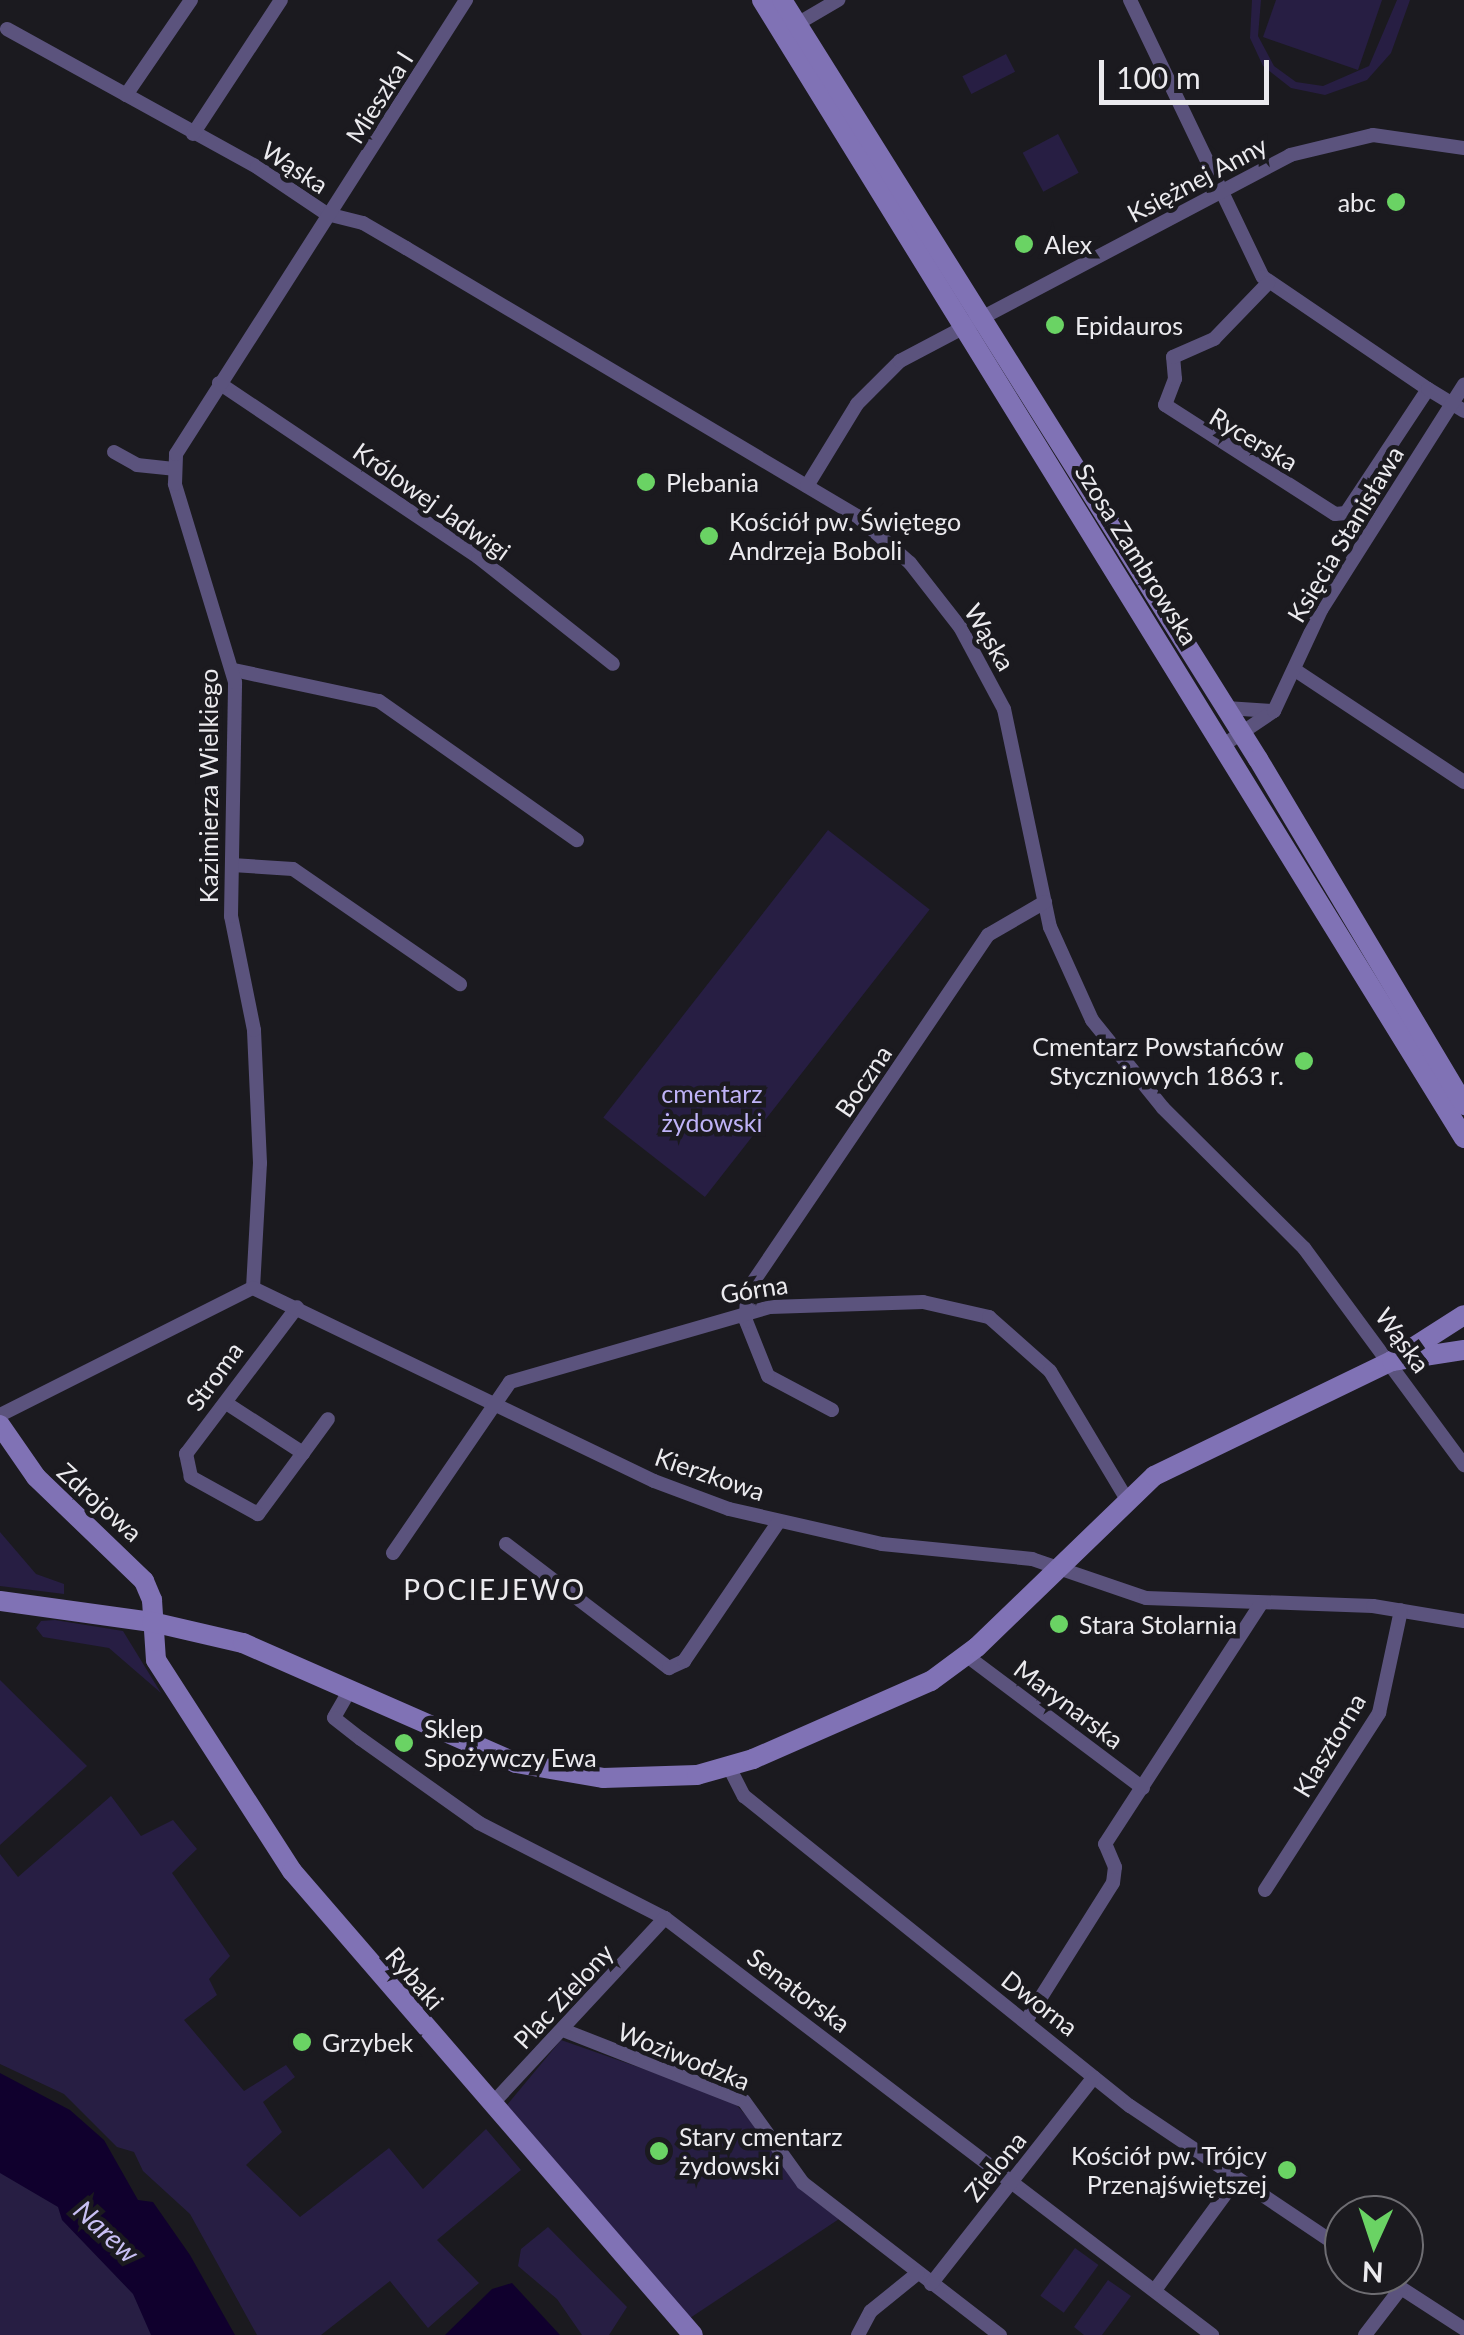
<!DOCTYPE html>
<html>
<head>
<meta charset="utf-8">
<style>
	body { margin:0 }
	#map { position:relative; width:1464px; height:2335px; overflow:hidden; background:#1b1a1f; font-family:Lato,sans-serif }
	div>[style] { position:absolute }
	.green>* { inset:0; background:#271e43; transform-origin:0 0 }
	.water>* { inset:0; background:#10002d }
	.street>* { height:14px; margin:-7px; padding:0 7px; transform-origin:7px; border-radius:7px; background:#5b537d }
	.secondary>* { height:20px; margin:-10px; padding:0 10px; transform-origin:10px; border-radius:10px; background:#8072b5 }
	.dots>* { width:28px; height:28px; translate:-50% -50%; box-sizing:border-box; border:5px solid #1b1a1f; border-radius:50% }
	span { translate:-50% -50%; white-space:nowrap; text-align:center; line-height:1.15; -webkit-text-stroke:9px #1b1a1f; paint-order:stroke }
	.street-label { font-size:25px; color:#ebeaee }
	.poi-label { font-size:25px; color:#ebeaee }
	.right { translate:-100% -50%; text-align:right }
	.left { translate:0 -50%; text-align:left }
	.park-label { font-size:25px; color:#bfb3f7 }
	.neighbourhood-label { font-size:28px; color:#ebeaee; letter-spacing:2.5px }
	.water-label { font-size:28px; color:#c8bff3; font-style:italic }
	.north { position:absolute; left:1324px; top:2195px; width:100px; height:100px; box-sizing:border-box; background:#1b1a1f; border:2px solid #6e6d72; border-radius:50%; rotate:183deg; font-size:28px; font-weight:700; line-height:40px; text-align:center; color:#ebeaee }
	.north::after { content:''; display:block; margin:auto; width:35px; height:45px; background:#6ad364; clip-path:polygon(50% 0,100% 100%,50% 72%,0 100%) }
	.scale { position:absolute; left:1099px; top:60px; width:170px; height:45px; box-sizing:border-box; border:5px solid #ebeaee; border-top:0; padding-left:12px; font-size:30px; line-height:35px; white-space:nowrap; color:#ebeaee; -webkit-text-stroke:8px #1b1a1f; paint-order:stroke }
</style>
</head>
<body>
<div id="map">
	<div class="green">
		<div style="clip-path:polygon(1252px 0,1261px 0,1258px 36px,1274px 66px,1296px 82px,1323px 86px,1369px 66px,1397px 0,1410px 0,1391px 53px,1367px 80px,1325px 95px,1291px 88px,1263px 66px,1250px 38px)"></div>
		<div style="clip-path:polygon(1276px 0,1382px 0,1358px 70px,1263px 37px)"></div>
		<div style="left:1006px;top:54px;width:20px;height:49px;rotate:63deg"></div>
		<div style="left:1058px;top:134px;width:44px;height:40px;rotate:62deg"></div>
		<div style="left:828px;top:830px;width:129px;height:365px;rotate:38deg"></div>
		<div style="clip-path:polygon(0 1532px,36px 1574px,64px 1584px,64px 1594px,0 1586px)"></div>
		<div style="clip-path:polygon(55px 1620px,123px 1631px,161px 1693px,109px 1648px,43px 1637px,36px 1628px,41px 1621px)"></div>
		<div style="clip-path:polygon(0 1680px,87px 1766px,0 1845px)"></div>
		<div style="clip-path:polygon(111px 1796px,141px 1836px,173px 1820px,197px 1849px,172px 1873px,230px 1956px,209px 1979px,217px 1995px,184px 2020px,244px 2091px,286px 2065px,295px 2077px,263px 2102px,282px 2132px,246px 2165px,300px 2217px,389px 2148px,423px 2189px,486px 2129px,521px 2170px,437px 2240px,479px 2283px,428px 2328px,390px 2281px,321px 2335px,257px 2335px,190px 2214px,143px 2171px,134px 2152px,117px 2147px,64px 2094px,0 2064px,0 1854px,18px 1877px)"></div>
		<div style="clip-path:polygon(561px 2040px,732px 2100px,839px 2219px,690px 2318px,507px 2105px)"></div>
		<div style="clip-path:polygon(0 2114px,222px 2335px,0 2335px)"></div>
		<div style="clip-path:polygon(548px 2227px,627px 2307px,609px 2335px,582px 2335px,557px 2299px,518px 2266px,521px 2249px)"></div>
		<div style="left:1075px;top:2248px;width:29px;height:59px;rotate:36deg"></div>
		<div style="clip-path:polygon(1108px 2280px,1131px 2296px,1102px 2335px,1084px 2335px,1074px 2327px)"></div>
	</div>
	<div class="water">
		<div style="clip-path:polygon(0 2073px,70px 2110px,104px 2140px,138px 2200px,153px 2202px,190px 2255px,235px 2335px,151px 2335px,133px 2294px,62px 2220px,58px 2207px,0 2173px)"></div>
		<div style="clip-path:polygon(512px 2283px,560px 2335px,445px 2335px,492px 2289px)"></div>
	</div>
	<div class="street">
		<div style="left:1130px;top:0;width:307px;rotate:64.4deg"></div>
		<div style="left:1263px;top:277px;width:199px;rotate:34.2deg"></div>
		<div style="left:1428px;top:389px;width:149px;rotate:123.5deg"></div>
		<div style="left:1346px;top:513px;width:11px;rotate:175deg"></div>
		<div style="left:1335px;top:514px;width:202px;rotate:-147.3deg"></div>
		<div style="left:1165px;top:405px;width:28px;rotate:-69deg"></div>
		<div style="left:1175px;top:379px;width:22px;rotate:-95deg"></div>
		<div style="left:1173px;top:357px;width:45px;rotate:-23.7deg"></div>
		<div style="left:1214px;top:339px;width:78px;rotate:-46deg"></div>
		<div style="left:797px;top:24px;width:48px;rotate:-30.3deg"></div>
		<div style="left:7px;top:29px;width:286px;rotate:28.9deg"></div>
		<div style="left:257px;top:167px;width:84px;rotate:33.9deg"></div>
		<div style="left:327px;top:214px;width:37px;rotate:14deg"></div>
		<div style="left:363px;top:223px;width:50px;rotate:30.2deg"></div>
		<div style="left:406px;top:248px;width:525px;rotate:30.72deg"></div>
		<div style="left:857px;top:516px;width:71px;rotate:41.6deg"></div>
		<div style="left:910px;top:563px;width:81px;rotate:52deg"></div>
		<div style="left:960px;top:627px;width:93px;rotate:61.8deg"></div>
		<div style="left:1004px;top:709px;width:223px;rotate:78.1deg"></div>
		<div style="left:1050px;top:927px;width:102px;rotate:65.7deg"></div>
		<div style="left:1092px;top:1020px;width:113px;rotate:51.1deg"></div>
		<div style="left:1163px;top:1108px;width:199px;rotate:44.8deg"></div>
		<div style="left:1304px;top:1248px;width:270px;rotate:53.6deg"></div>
		<div style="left:126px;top:95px;width:115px;rotate:-55.6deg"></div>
		<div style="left:193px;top:134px;width:160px;rotate:-56.7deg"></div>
		<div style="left:219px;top:383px;width:312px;rotate:33.9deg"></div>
		<div style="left:478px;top:557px;width:172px;rotate:38.4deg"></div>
		<div style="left:1428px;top:389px;width:42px;rotate:31.4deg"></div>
		<div style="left:114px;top:452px;width:26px;rotate:29deg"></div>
		<div style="left:137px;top:465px;width:37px;rotate:6deg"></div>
		<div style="left:807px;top:486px;width:96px;rotate:-58.6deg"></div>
		<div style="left:857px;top:404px;width:61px;rotate:-45deg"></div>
		<div style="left:900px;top:361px;width:441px;rotate:-27.8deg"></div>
		<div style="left:1290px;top:155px;width:85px;rotate:-13.5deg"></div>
		<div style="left:1373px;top:135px;width:92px;rotate:8.1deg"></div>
		<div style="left:234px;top:670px;width:148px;rotate:12.1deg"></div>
		<div style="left:379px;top:701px;width:242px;rotate:35.1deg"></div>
		<div style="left:1295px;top:670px;width:203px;rotate:33.5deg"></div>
		<div style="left:1226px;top:708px;width:48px;rotate:3.6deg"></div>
		<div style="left:1225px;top:744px;width:59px;rotate:-34deg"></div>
		<div style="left:1274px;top:711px;width:111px;rotate:-65deg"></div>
		<div style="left:1321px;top:610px;width:267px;rotate:-57.6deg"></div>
		<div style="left:232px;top:865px;width:61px;rotate:3.8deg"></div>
		<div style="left:293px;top:869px;width:203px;rotate:34.6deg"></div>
		<div style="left:253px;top:1288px;width:125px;rotate:-86.8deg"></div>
		<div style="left:260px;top:1163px;width:133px;rotate:-92.6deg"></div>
		<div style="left:254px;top:1030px;width:116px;rotate:-101.4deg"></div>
		<div style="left:231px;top:916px;width:234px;rotate:-89deg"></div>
		<div style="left:235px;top:682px;width:207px;rotate:-106.9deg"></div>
		<div style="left:175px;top:484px;width:30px;rotate:-88deg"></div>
		<div style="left:176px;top:454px;width:539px;rotate:-57.43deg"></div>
		<div style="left:226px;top:1403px;width:92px;rotate:33deg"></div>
		<div style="left:303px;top:1453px;width:76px;rotate:126.4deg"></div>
		<div style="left:258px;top:1514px;width:77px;rotate:-151.1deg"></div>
		<div style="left:191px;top:1477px;width:24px;rotate:-102deg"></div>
		<div style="left:186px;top:1454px;width:184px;rotate:-52.9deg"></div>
		<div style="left:832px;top:1410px;width:72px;rotate:-152deg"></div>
		<div style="left:768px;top:1376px;width:59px;rotate:-111.8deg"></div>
		<div style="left:746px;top:1321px;width:30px;rotate:-88deg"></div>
		<div style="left:747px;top:1291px;width:430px;rotate:-55.9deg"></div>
		<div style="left:988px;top:935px;width:66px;rotate:-30.1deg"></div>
		<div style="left:0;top:1415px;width:283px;rotate:-26.7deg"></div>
		<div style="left:253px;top:1288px;width:445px;rotate:25.7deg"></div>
		<div style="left:654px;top:1481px;width:80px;rotate:20.5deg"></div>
		<div style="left:729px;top:1509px;width:157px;rotate:12.9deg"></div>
		<div style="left:882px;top:1544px;width:151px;rotate:5.7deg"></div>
		<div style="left:1032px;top:1559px;width:120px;rotate:18.9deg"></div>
		<div style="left:1146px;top:1598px;width:227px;rotate:2deg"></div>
		<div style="left:1373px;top:1606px;width:92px;rotate:9.4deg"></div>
		<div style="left:303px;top:1453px;width:42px;rotate:-53.7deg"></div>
		<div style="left:506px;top:1544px;width:205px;rotate:37.3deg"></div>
		<div style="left:669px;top:1668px;width:17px;rotate:-25deg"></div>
		<div style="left:684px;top:1661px;width:169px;rotate:-55.8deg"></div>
		<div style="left:393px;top:1553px;width:207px;rotate:-55.6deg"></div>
		<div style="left:510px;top:1382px;width:271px;rotate:-16.1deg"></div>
		<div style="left:770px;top:1307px;width:153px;rotate:-1.9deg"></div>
		<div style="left:923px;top:1302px;width:68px;rotate:12.8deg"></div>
		<div style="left:989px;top:1317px;width:81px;rotate:41.5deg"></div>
		<div style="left:1050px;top:1371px;width:148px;rotate:59.1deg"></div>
		<div style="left:967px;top:1656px;width:220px;rotate:36.9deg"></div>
		<div style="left:351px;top:1688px;width:34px;rotate:120deg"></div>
		<div style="left:334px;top:1718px;width:34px;rotate:38deg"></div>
		<div style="left:361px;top:1739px;width:145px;rotate:35.4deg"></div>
		<div style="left:479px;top:1823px;width:209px;rotate:27.1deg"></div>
		<div style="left:665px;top:1918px;width:688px;rotate:37.32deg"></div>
		<div style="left:729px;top:1767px;width:33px;rotate:63deg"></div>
		<div style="left:744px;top:1796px;width:495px;rotate:38.8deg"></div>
		<div style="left:1130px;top:2106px;width:258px;rotate:33.9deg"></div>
		<div style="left:1265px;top:1890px;width:211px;rotate:-57.2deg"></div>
		<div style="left:1379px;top:1713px;width:105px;rotate:-77.9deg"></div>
		<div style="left:1026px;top:2021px;width:163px;rotate:-57.8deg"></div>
		<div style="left:1113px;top:1883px;width:16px;rotate:-83deg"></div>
		<div style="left:1115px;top:1867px;width:25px;rotate:-113deg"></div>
		<div style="left:1105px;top:1844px;width:286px;rotate:-57deg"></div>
		<div style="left:563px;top:2030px;width:194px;rotate:21.4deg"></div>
		<div style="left:744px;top:2101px;width:101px;rotate:54.3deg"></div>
		<div style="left:803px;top:2183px;width:249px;rotate:37.7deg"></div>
		<div style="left:492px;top:2104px;width:254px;rotate:-47.1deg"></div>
		<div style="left:1381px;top:2275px;width:99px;rotate:33deg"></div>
		<div style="left:931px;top:2284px;width:263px;rotate:-51.8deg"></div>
		<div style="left:1155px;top:2290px;width:135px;rotate:-53.7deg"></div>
		<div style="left:858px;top:2335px;width:27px;rotate:-62deg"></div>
		<div style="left:871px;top:2311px;width:60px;rotate:-39deg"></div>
		<div style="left:1365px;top:2335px;width:59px;rotate:-52.5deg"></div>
	</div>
	<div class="secondary">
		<div style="left:762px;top:0;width:1337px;rotate:58.33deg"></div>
		<div style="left:782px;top:0;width:896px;rotate:57.91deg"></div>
		<div style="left:1258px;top:759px;width:403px;rotate:59.2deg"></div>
		<div style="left:1392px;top:1361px;width:73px;rotate:-8.7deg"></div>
		<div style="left:0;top:1425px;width:63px;rotate:55.3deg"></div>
		<div style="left:36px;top:1477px;width:150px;rotate:43.9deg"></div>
		<div style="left:144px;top:1581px;width:21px;rotate:67deg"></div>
		<div style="left:152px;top:1600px;width:60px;rotate:86.2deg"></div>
		<div style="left:156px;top:1660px;width:251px;rotate:57.2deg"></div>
		<div style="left:292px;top:1871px;width:613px;rotate:49.17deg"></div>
		<div style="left:0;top:1601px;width:153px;rotate:7.9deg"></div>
		<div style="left:152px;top:1622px;width:93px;rotate:13deg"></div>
		<div style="left:243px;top:1643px;width:298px;rotate:23.7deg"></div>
		<div style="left:516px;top:1763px;width:88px;rotate:9.8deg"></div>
		<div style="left:603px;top:1778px;width:94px;rotate:-1.8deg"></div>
		<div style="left:697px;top:1775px;width:58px;rotate:-15.9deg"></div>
		<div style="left:753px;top:1759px;width:194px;rotate:-23.7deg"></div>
		<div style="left:931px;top:1681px;width:57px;rotate:-36.5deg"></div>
		<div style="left:977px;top:1647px;width:246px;rotate:-44deg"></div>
		<div style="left:1154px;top:1476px;width:264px;rotate:-25.8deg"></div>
		<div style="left:1392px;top:1361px;width:85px;rotate:-32.6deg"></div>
	</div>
	<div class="dots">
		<div style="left:1396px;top:202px;background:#6ad364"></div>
		<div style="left:1024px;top:244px;background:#6ad364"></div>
		<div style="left:1055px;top:325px;background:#6ad364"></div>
		<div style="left:646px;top:482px;background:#6ad364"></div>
		<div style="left:709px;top:536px;background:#6ad364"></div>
		<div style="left:1304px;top:1061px;background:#6ad364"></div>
		<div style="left:1059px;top:1624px;background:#6ad364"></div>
		<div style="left:404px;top:1743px;background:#6ad364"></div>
		<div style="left:302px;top:2042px;background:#6ad364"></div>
		<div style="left:659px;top:2151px;background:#6ad364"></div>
		<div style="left:1287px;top:2170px;background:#6ad364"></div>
	</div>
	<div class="street-label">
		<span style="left:379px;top:97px;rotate:-58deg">Mieszka I</span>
		<span style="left:295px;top:167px;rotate:33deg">Wąska</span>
		<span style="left:1197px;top:179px;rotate:-28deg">Księżnej Anny</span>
		<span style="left:1254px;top:439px;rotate:31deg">Rycerska</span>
		<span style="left:432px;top:501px;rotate:35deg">Królowej Jadwigi</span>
		<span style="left:1345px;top:534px;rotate:-59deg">Księcia Stanisława</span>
		<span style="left:1137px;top:554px;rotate:58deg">Szosa Zambrowska</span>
		<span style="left:990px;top:637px;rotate:59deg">Wąska</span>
		<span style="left:208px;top:786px;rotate:-90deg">Kazimierza Wielkiego</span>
		<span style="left:863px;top:1081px;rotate:-56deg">Boczna</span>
		<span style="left:754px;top:1289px;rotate:-9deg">Górna</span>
		<span style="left:1403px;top:1340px;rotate:54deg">Wąska</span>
		<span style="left:214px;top:1376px;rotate:-54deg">Stroma</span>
		<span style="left:710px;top:1474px;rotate:19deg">Kierzkowa</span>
		<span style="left:100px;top:1502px;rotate:42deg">Zdrojowa</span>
		<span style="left:1069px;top:1704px;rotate:37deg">Marynarska</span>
		<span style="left:1329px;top:1745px;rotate:-59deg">Klasztorna</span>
		<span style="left:415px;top:1978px;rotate:49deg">Rybaki</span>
		<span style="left:799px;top:1990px;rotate:37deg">Senatorska</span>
		<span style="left:563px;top:1996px;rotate:-47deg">Plac Zielony</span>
		<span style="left:1040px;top:2003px;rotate:38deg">Dworna</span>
		<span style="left:684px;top:2056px;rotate:22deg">Woziwodzka</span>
		<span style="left:995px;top:2166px;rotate:-51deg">Zielona</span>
	</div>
	<div class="poi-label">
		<span class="right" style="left:1376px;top:202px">abc</span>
		<span class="left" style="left:1044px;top:244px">Alex</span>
		<span class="left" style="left:1075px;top:325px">Epidauros</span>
		<span class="left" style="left:666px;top:482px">Plebania</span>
		<span class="left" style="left:729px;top:536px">Kościół pw. Świętego<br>Andrzeja Boboli</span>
		<span class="right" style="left:1284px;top:1061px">Cmentarz Powstańców<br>Styczniowych 1863 r.</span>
		<span class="left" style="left:1079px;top:1624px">Stara Stolarnia</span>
		<span class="left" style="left:424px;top:1743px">Sklep<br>Spożywczy Ewa</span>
		<span class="left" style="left:322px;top:2042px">Grzybek</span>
		<span class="left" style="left:679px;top:2151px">Stary cmentarz<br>żydowski</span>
		<span class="right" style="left:1267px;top:2170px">Kościół pw. Trójcy<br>Przenajświętszej</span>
	</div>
	<div class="park-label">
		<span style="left:712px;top:1108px">cmentarz<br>żydowski</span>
	</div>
	<div class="neighbourhood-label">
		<span style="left:495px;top:1589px">POCIEJEWO</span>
	</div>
	<div class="water-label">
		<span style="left:107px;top:2231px;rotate:43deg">Narew</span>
	</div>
	<div class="north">N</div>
	<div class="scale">100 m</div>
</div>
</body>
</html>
